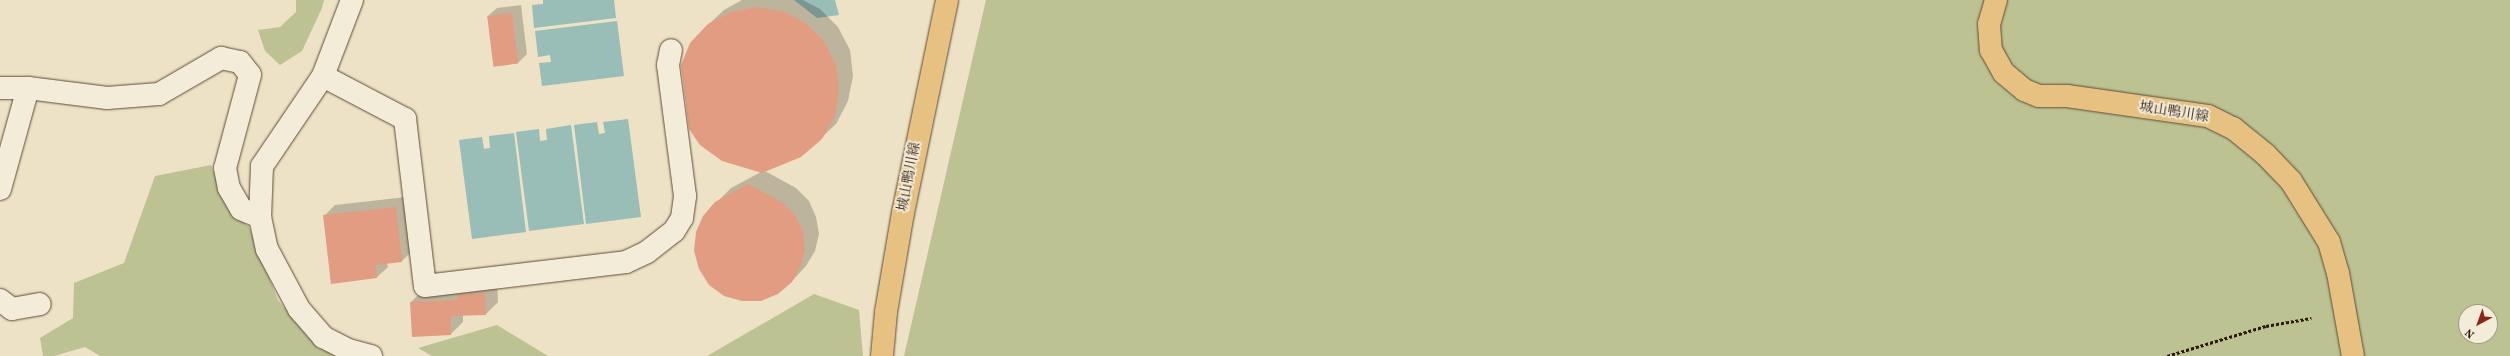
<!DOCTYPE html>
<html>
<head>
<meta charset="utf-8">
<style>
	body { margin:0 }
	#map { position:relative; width:2510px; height:356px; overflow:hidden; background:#ede2c5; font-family:Vollkorn,"Noto Serif JP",serif }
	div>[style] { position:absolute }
	.green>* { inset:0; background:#bcc292 }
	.water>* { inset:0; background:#99bdb7 }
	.shadow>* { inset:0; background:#0003 }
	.building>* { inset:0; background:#e29c81; transform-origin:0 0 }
	.path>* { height:2.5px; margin-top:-1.25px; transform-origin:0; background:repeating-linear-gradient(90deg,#2f1708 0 3px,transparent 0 5px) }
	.roads { filter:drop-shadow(0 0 1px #5e4a37) drop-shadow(0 0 1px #5e4a37) }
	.minor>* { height:22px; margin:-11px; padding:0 11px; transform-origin:11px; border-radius:11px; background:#f3ecd9 }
	.major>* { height:22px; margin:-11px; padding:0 11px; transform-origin:11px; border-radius:11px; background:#e6c182 }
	span { translate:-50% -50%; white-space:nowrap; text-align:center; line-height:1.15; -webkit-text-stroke:3.5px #f3ecd9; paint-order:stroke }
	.street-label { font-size:14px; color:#2f1708 }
	.north { position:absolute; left:2458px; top:304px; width:40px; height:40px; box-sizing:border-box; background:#f3ecd9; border:1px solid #a59785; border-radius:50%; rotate:221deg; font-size:11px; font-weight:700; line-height:16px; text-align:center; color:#2f1708 }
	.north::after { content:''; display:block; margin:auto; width:14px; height:18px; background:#8f2418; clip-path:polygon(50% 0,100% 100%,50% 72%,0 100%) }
</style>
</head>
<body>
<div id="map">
	<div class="green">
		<div style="clip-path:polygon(296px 0,324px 0,322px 8px,302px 51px,280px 65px,265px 51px,258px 30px,280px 27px,296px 12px)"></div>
		<div style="clip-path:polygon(evenodd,986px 0,2510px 0,2510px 356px,904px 356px,986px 0,2466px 312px,2490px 312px,2490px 336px,2466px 336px,2466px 312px)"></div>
		<div style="clip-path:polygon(211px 165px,228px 210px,249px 227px,278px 300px,318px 348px,345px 356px,100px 356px,85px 347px,54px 356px,43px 356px,40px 338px,73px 318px,74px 283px,124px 263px,155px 176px)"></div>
		<div style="clip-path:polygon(814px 294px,859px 310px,863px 356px,707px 356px)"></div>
		<div style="clip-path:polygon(497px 325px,548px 356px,432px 356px,418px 348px)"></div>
	</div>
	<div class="water">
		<div style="clip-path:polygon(543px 0,614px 0,616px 18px,534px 28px,532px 5px,543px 4px)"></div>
		<div style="clip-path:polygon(794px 0,835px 0,839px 15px,817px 18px)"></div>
		<div style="clip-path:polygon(617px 21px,624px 76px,542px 86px,539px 63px,551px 62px,550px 55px,538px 57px,535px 31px)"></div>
		<div style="clip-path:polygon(628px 119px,641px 217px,586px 224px,574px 125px,597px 122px,599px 134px,605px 133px,603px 122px)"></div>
		<div style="clip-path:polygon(571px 125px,584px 224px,529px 231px,516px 132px,539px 129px,540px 141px,547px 140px,546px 129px)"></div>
		<div style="clip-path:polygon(514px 133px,526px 232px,472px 239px,459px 140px,482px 137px,484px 149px,490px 148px,489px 136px)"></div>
	</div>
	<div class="shadow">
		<div style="clip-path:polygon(742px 0,803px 0,820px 9px,838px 27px,850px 50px,853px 76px,848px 101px,836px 124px,821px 138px,765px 171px,796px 188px,809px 201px,816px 217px,819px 234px,815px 251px,806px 266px,792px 281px,716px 203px,731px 188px,761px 172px,709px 24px,724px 10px)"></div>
		<div style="clip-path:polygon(521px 5px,527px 54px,518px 63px,494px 65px,488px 16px,497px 8px)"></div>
		<div style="clip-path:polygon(406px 197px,412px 251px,402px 261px,387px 263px,388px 267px,377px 277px,324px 216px,335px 205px)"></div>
		<div style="clip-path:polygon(497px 282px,498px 302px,486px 314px,463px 315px,463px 322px,451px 334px,411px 302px,423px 290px)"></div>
	</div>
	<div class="building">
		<div style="clip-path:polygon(756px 7px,782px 11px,806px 23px,824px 41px,836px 65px,839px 91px,835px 116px,822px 139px,801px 157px,762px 173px,722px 161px,700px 145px,689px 129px,681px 65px,690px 43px,708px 24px,731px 12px)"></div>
		<div style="left:512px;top:13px;width:51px;height:25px;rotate:83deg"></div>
		<div style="clip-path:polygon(748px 184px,782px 202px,795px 215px,803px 231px,805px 249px,801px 266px,792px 282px,778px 294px,761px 301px,742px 301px,724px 296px,709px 285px,699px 269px,694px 251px,696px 232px,703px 216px,715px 202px)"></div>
		<div style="clip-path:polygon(396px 207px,402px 262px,376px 265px,377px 278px,331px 284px,323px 215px)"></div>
		<div style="clip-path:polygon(485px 293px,486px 315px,451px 316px,451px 335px,412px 337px,410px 302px,458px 300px,457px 295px)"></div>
	</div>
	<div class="path">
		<div style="left:2167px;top:356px;width:103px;rotate:-16.9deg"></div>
		<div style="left:2266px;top:326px;width:46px;rotate:-10.1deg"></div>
	</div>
	<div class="roads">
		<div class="minor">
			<div style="left:352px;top:0;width:81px;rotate:110.9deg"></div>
			<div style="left:323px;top:76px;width:109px;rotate:124.1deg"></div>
			<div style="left:262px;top:166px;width:51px;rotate:92.2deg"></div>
			<div style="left:260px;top:217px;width:33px;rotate:78deg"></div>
			<div style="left:267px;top:249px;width:68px;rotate:61.9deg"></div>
			<div style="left:299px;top:309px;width:37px;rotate:49deg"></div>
			<div style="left:323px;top:337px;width:28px;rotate:27deg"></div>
			<div style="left:348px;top:350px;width:24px;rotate:15deg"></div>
			<div style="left:323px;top:76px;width:93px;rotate:27.7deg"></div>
			<div style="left:405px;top:119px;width:168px;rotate:83.2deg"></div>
			<div style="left:425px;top:286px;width:202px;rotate:-6.8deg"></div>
			<div style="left:626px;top:262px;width:23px;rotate:-25deg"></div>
			<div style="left:647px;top:252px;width:34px;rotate:-38deg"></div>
			<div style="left:674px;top:231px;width:15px;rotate:-58deg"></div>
			<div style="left:682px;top:218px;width:22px;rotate:-82deg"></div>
			<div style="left:685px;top:196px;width:132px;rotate:-97.4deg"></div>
			<div style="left:668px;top:65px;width:15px;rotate:-79deg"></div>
			<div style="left:0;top:88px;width:28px"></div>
			<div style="left:28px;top:88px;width:80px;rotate:7.2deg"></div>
			<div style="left:107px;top:98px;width:52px;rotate:-4.4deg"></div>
			<div style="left:159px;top:94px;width:72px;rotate:-30.1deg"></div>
			<div style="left:221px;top:58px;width:19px;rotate:12deg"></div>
			<div style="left:240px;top:62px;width:16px;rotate:52deg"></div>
			<div style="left:250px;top:75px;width:96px;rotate:105deg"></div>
			<div style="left:225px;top:168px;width:20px;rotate:79deg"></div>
			<div style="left:229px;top:188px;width:24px;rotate:60deg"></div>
			<div style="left:241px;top:209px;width:21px;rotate:23deg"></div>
			<div style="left:0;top:189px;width:105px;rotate:-74.5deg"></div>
			<div style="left:0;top:300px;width:15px;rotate:37deg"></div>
			<div style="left:12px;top:309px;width:28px;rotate:-10deg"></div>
		</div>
		<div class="major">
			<div style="left:1996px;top:0;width:25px;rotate:106deg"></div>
			<div style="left:1989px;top:24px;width:26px;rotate:86deg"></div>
			<div style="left:1991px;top:50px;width:26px;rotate:61deg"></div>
			<div style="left:2004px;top:73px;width:26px;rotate:40deg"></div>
			<div style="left:2024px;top:90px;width:16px;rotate:22deg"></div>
			<div style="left:2039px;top:96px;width:28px"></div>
			<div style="left:2067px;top:96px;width:142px;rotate:8.1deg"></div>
			<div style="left:2208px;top:116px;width:28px;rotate:26deg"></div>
			<div style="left:2233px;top:128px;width:41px;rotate:39.1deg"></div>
			<div style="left:2265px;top:154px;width:37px;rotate:46deg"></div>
			<div style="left:2291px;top:181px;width:72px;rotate:58.1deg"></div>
			<div style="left:2329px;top:242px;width:32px;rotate:74deg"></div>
			<div style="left:2338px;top:273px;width:84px;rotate:79.8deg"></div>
			<div style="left:882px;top:356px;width:44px;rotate:-84.8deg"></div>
			<div style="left:886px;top:312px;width:100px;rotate:-80.3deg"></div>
			<div style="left:903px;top:213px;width:217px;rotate:-78.3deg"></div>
		</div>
	</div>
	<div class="street-label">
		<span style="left:2174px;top:113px;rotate:9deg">城山鴨川線</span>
		<span style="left:910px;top:177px;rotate:-79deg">城山鴨川線</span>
	</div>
	<div class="north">N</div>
</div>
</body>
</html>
